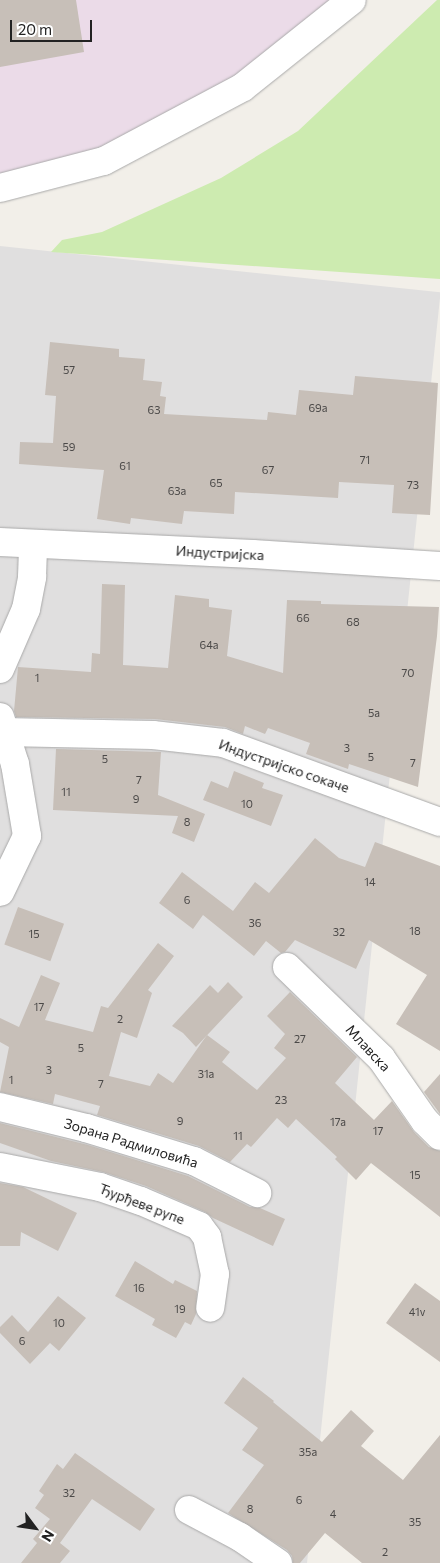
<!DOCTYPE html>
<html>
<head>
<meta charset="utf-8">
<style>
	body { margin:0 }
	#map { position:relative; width:440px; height:1563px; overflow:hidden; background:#f2efe9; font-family:Commissioner,sans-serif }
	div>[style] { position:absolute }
	.residential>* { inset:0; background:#e0dfdf; transform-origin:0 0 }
	.industrial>* { inset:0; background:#ebdbe8 }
	.grass>* { inset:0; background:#cdebb0 }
	.building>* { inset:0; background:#c7bfb8; transform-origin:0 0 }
	.roads { filter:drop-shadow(0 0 1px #a9a9a9) drop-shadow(0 0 1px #a9a9a9) }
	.minor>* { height:28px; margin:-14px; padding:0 14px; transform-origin:14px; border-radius:14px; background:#fff }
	span { translate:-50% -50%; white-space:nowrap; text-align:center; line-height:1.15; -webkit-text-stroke:4px #fff; paint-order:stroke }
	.number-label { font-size:11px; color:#4b4948 }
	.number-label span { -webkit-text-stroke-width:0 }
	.street-label { font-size:14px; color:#222 }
	.north { position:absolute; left:10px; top:1503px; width:50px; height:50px; -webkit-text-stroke:4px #fff; paint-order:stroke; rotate:121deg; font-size:14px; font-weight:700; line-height:20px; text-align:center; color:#222 }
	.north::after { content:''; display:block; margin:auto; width:18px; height:22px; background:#222; clip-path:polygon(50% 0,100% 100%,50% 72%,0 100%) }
	.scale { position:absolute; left:10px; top:20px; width:82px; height:22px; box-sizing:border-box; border:2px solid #222; border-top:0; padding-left:6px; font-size:15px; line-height:18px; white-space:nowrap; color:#222; -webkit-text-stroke:4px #fff; paint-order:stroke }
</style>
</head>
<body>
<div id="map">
	<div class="residential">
		<div style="left:0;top:246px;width:443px;height:1317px;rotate:6deg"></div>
	</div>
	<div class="industrial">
		<div style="clip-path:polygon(0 0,352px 0,243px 87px,104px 161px,0 188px)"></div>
	</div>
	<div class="grass">
		<div style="clip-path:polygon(437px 0,440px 0,440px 279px,51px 252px,62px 240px,102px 232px,221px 178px,298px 131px)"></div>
	</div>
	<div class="building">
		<div style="clip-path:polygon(0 0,76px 0,84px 52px,0 67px)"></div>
		<div style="clip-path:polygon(50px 342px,119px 349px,119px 357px,145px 359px,143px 380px,162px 382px,160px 396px,166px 397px,164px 414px,267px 420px,268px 412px,296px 415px,299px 390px,353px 395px,355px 376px,438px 383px,430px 515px,392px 513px,394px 485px,339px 482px,338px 498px,235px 492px,234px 514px,184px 511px,182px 524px,131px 518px,130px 524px,97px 519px,104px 470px,19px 464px,20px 442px,53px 443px,56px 396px,45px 395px)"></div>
		<div style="clip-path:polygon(102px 584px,125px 585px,123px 665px,168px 668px,175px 595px,209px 599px,209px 607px,232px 610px,227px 656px,283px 673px,287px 600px,321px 601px,321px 604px,439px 607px,437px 636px,418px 787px,349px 764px,348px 769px,306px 754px,310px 743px,268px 728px,265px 734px,245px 726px,243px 734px,225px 727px,155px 719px,16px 717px,14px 711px,18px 667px,91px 672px,92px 653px,100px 654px)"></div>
		<div style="clip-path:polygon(56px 749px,161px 752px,158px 795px,205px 814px,194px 842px,172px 833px,178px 816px,53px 810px)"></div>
		<div style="clip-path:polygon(234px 771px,264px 783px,262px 788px,283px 795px,271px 826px,203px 800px,211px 781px,228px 788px)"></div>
		<div style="clip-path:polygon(315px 838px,339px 858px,365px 867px,375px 842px,440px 866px,440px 1051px,396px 1024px,427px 975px,369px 940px,356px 969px,295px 940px,285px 952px,281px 953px,266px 941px,254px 956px,203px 915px,193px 929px,159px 903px,182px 872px,233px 911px,255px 882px,269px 893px)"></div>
		<div style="left:18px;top:907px;width:49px;height:40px;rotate:20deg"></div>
		<div style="clip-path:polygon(158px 943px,174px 956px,148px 990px,152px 993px,137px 1038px,121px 1032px,109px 1076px,150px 1086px,158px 1073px,173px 1083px,207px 1035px,230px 1052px,222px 1062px,257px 1090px,286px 1058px,274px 1048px,285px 1034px,267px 1016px,290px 992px,357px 1057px,335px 1083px,374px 1120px,392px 1101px,414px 1132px,429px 1147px,440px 1151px,440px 1217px,371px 1163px,356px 1180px,335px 1159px,337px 1157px,296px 1119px,288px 1128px,277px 1118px,251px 1147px,247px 1144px,230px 1162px,199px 1146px,97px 1115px,100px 1106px,55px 1094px,53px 1104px,0 1092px,9px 1047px,0 1042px,0 1018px,19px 1027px,41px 975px,60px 983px,45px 1020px,93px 1032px,101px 1006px,108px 1008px)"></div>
		<div style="clip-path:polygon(228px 982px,243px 997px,196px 1047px,183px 1033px,172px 1026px,210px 985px,218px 993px)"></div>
		<div style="clip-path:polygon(440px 1074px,440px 1114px,424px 1092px)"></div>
		<div style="clip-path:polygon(0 1123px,88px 1145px,188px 1176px,250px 1207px,260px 1208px,285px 1219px,273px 1246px,213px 1218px,205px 1212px,146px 1186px,103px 1172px,51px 1161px,0 1143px)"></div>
		<div style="clip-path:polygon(0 1183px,23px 1187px,77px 1213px,58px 1251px,21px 1232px,20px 1246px,0 1246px)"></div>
		<div style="clip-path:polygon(135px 1261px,173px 1284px,175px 1280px,197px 1291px,196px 1314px,191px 1325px,185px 1322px,176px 1338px,152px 1325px,155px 1319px,115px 1296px)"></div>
		<div style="clip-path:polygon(415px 1283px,440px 1301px,440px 1362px,386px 1323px)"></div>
		<div style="clip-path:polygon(58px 1296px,86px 1318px,59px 1351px,50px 1343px,30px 1364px,0 1333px,0 1327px,12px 1315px,28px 1332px)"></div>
		<div style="clip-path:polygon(243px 1377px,274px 1401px,273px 1402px,322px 1442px,351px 1410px,374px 1431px,361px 1446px,403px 1480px,440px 1435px,440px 1563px,362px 1563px,325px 1533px,300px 1563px,293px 1563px,292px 1556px,287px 1550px,228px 1513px,264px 1465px,242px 1450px,258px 1428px,224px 1403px)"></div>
		<div style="clip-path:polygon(75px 1453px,155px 1509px,140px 1531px,92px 1499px,60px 1543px,70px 1551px,60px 1563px,21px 1563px,37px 1543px,33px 1539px,50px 1519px,35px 1508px,44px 1495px,39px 1491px,57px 1464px,63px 1469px)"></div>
	</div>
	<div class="roads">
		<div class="minor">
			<div style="left:0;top:188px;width:107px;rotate:-14.6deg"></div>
			<div style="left:104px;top:161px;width:157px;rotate:-28deg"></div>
			<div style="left:243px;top:87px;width:139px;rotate:-38.6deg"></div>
			<div style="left:0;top:542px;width:253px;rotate:2.7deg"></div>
			<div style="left:253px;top:554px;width:187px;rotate:3.7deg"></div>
			<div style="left:0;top:669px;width:65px;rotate:-66.6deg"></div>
			<div style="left:26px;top:609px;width:33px;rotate:-79deg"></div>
			<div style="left:32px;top:577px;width:33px;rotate:-88deg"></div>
			<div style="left:0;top:717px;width:49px;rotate:72.3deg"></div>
			<div style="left:15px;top:764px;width:73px;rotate:80.5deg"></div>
			<div style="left:27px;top:836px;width:62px;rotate:115.7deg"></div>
			<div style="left:3px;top:732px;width:150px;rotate:1.1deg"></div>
			<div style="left:153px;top:735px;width:70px;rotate:6.5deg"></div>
			<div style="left:223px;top:743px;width:231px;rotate:20deg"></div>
			<div style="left:287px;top:967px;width:131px;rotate:44.1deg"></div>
			<div style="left:381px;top:1058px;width:77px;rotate:55.1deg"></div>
			<div style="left:425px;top:1121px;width:21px;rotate:45deg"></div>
			<div style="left:0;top:1107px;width:89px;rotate:13.7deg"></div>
			<div style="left:86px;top:1128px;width:113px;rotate:17deg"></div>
			<div style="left:194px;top:1161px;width:71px;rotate:26.9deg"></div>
			<div style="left:0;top:1167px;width:102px;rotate:11.3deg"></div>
			<div style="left:100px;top:1187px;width:43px;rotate:18.9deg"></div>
			<div style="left:141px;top:1201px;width:63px;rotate:23.3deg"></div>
			<div style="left:199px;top:1226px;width:14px;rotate:54deg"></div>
			<div style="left:207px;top:1237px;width:38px;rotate:78deg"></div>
			<div style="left:215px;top:1274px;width:34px;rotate:98deg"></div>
			<div style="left:189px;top:1510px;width:58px;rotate:27.9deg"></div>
			<div style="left:240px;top:1537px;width:46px;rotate:34.4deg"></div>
		</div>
	</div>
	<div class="number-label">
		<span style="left:69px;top:370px">57</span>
		<span style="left:318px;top:408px">69a</span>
		<span style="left:154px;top:410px">63</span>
		<span style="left:69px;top:447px">59</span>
		<span style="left:365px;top:460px">71</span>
		<span style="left:125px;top:466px">61</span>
		<span style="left:268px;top:470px">67</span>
		<span style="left:216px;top:483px">65</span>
		<span style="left:413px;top:485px">73</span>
		<span style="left:177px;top:491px">63a</span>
		<span style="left:303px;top:618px">66</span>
		<span style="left:353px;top:622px">68</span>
		<span style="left:209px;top:645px">64a</span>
		<span style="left:408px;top:673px">70</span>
		<span style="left:37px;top:678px">1</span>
		<span style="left:374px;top:713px">5a</span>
		<span style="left:347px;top:748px">3</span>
		<span style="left:371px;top:757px">5</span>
		<span style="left:105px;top:759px">5</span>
		<span style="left:413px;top:763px">7</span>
		<span style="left:139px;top:780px">7</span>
		<span style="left:66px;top:792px">11</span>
		<span style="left:136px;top:799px">9</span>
		<span style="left:247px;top:804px">10</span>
		<span style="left:187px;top:822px">8</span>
		<span style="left:370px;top:882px">14</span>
		<span style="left:187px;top:900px">6</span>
		<span style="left:255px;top:923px">36</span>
		<span style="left:415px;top:931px">18</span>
		<span style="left:339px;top:932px">32</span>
		<span style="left:34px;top:934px">15</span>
		<span style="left:39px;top:1007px">17</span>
		<span style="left:120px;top:1019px">2</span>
		<span style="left:300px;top:1039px">27</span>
		<span style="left:81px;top:1048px">5</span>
		<span style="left:49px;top:1070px">3</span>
		<span style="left:206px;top:1074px">31a</span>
		<span style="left:11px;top:1080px">1</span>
		<span style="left:101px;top:1084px">7</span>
		<span style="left:281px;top:1100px">23</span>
		<span style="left:180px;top:1121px">9</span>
		<span style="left:338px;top:1122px">17a</span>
		<span style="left:378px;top:1131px">17</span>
		<span style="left:238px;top:1136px">11</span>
		<span style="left:415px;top:1175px">15</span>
		<span style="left:139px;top:1288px">16</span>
		<span style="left:180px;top:1309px">19</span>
		<span style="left:417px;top:1312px">41v</span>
		<span style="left:59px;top:1323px">10</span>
		<span style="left:22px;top:1341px">6</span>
		<span style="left:308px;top:1452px">35a</span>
		<span style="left:69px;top:1493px">32</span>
		<span style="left:299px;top:1500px">6</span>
		<span style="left:250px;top:1509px">8</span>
		<span style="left:333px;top:1514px">4</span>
		<span style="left:415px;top:1522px">35</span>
		<span style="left:385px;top:1552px">2</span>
	</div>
	<div class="street-label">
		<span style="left:220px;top:553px;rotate:3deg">Индустријска</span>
		<span style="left:284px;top:766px;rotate:19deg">Индустријско сокаче</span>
		<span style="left:368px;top:1048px;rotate:47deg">Млавска</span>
		<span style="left:131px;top:1143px;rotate:17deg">Зорана Радмиловића</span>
		<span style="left:142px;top:1204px;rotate:21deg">Ђурђеве рупе</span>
	</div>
	<div class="north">N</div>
	<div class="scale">20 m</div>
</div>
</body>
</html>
